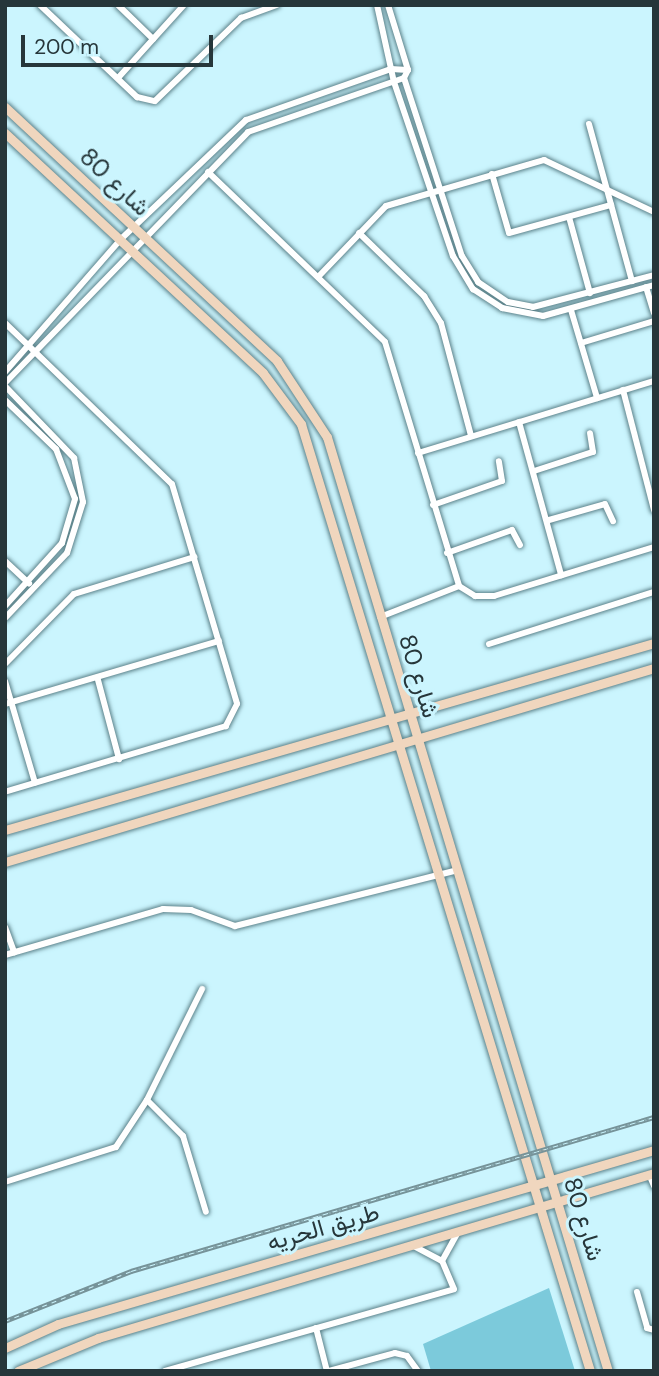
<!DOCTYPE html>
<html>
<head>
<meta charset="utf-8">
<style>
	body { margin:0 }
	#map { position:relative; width:659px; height:1376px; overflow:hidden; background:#cbf5fe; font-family:"DM Sans",Vazirmatn,sans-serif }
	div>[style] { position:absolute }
	.green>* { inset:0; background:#7ccadb }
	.roads { filter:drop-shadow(0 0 2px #5c828a) drop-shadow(0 0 2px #5c828a) }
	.street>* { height:6px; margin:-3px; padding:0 3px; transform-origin:3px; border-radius:3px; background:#fff }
	.secondary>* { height:9px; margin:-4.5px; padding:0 4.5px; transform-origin:4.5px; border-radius:4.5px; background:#f0d6be }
	.rail>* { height:4.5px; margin-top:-2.25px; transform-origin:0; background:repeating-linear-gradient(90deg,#cbf5fe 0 5px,#769399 0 10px); box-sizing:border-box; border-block:2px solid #769399 }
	span { translate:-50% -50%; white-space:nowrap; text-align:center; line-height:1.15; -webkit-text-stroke:6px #cbf5fe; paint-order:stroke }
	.street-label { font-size:24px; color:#26363a }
	.frame { position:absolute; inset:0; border:7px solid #26363a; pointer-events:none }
	.scale { position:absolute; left:21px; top:35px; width:192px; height:32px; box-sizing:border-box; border:4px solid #26363a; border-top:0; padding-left:9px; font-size:21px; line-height:24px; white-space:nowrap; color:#26363a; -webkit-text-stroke:5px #cbf5fe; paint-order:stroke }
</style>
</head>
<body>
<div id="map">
	<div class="green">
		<div style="clip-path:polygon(549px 1288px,575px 1371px,431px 1371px,423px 1344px)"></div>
	</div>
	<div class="roads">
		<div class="street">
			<div style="left:40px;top:5px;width:134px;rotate:43.5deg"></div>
			<div style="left:137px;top:97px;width:18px;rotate:13deg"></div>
			<div style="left:155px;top:101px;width:120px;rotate:-44deg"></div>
			<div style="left:241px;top:18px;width:38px;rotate:-20deg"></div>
			<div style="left:118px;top:5px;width:49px;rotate:44.2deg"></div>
			<div style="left:377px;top:5px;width:79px;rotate:77.6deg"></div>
			<div style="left:394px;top:82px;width:184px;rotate:71.3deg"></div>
			<div style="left:453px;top:256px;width:39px;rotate:59deg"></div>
			<div style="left:473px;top:289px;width:35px;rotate:33deg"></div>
			<div style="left:502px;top:308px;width:42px;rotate:11deg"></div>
			<div style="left:543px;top:316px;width:115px;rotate:-15.6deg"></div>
			<div style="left:388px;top:5px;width:68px;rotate:72.9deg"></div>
			<div style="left:408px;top:70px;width:9px;rotate:117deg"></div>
			<div style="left:404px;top:78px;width:187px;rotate:72deg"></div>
			<div style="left:462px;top:256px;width:31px;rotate:58deg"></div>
			<div style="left:478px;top:282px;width:36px;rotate:34deg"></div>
			<div style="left:508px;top:302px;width:25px;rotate:11deg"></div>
			<div style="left:533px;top:307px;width:125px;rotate:-14.8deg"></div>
			<div style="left:118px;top:78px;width:98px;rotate:-47.9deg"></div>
			<div style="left:589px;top:124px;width:163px;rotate:74.7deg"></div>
			<div style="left:208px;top:172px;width:245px;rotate:43.8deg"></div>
			<div style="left:385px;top:342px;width:255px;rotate:73.1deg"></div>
			<div style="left:459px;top:586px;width:19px;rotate:32deg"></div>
			<div style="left:475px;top:596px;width:19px"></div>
			<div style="left:494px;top:596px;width:167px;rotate:-17deg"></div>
			<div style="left:492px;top:174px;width:61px;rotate:73.9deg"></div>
			<div style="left:509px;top:233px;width:106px;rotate:-15.4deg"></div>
			<div style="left:569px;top:217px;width:79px;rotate:74.6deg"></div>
			<div style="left:359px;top:233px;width:91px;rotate:44.1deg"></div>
			<div style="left:424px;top:296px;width:32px;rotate:58deg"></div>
			<div style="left:441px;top:323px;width:117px;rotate:75.1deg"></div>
			<div style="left:320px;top:275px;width:95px;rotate:-46.3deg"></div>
			<div style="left:386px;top:206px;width:165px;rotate:-16.2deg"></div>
			<div style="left:544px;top:160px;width:122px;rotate:25.3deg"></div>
			<div style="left:646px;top:287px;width:27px;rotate:73deg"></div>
			<div style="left:571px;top:310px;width:92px;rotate:73.5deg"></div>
			<div style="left:5px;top:323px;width:232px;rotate:44deg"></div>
			<div style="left:172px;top:484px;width:229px;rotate:73.5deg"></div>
			<div style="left:237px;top:704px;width:25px;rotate:117deg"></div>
			<div style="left:226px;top:726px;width:231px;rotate:163.4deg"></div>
			<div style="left:581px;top:343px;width:76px;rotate:-16.8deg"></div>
			<div style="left:5px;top:372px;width:175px;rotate:-48.9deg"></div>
			<div style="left:120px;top:240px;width:174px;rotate:-43.6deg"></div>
			<div style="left:246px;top:120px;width:154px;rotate:-19.4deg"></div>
			<div style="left:391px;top:69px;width:17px;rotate:3deg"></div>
			<div style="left:5px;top:383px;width:349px;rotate:-45.9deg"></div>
			<div style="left:248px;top:132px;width:165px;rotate:-19.1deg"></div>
			<div style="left:5px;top:386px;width:100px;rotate:46.2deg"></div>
			<div style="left:74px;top:458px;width:45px;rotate:78.4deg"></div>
			<div style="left:83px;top:502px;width:53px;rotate:107.4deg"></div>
			<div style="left:67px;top:553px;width:90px;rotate:133.6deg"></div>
			<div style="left:623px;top:390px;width:124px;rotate:75.5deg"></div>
			<div style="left:5px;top:400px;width:71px;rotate:43.9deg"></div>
			<div style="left:56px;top:449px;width:53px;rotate:69.2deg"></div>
			<div style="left:75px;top:499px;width:46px;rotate:106.5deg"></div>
			<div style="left:62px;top:543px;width:85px;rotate:132.1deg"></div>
			<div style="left:519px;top:422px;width:159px;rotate:74.6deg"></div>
			<div style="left:418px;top:453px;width:247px;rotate:-17deg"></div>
			<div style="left:534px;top:471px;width:62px;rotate:-17.9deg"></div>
			<div style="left:593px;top:452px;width:19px;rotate:-99deg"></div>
			<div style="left:433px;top:505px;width:73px;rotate:-19.2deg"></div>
			<div style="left:502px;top:481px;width:20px;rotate:-99deg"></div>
			<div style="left:549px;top:520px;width:58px;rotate:-15.9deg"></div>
			<div style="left:605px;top:504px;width:19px;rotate:65deg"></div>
			<div style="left:447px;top:553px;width:69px;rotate:-19.5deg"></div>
			<div style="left:512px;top:530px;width:17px;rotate:62deg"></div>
			<div style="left:5px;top:561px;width:33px;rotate:43deg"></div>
			<div style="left:380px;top:617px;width:85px;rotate:-21.4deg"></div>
			<div style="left:489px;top:644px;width:173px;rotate:-17.5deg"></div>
			<div style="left:5px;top:664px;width:98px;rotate:-45.4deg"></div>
			<div style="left:74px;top:594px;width:126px;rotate:-17.1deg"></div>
			<div style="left:98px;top:680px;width:82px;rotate:75.1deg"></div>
			<div style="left:5px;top:681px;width:106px;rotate:73.6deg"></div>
			<div style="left:5px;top:704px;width:223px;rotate:-16.4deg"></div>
			<div style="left:5px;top:927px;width:27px;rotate:70deg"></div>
			<div style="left:5px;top:955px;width:165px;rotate:-16.2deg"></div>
			<div style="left:163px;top:909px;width:28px;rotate:2deg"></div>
			<div style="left:191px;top:910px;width:47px;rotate:20deg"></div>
			<div style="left:235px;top:926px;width:230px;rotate:-14.1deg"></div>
			<div style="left:147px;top:1100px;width:51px;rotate:45deg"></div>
			<div style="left:183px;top:1136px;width:79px;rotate:73.2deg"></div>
			<div style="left:649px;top:1174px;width:13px;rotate:67deg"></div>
			<div style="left:5px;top:1182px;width:116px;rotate:-17.5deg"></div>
			<div style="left:116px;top:1147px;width:56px;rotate:-56.6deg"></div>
			<div style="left:147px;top:1100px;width:124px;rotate:-63.6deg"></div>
			<div style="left:442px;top:1261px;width:33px;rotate:-61deg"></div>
			<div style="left:637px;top:1292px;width:37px;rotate:74deg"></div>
			<div style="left:647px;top:1328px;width:7px;rotate:16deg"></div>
			<div style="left:316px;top:1328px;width:44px;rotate:75.7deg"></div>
			<div style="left:165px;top:1371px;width:300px;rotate:-15.8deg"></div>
			<div style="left:454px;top:1289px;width:30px;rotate:-113deg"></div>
			<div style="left:442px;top:1261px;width:34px;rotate:-152deg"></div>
			<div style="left:329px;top:1371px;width:68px;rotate:-15.3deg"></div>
			<div style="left:395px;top:1353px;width:12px;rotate:14deg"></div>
			<div style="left:407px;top:1356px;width:19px;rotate:54deg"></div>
		</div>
		<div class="secondary">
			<div style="left:5px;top:107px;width:372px;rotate:43deg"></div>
			<div style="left:277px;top:361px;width:91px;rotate:56.7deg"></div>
			<div style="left:327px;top:437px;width:975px;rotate:73.26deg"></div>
			<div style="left:5px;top:133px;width:352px;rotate:42.9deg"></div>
			<div style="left:263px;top:373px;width:64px;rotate:53.3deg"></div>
			<div style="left:301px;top:424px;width:990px;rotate:73.03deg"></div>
			<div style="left:5px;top:830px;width:675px;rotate:-16.07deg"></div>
			<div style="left:5px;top:862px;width:677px;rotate:-16.64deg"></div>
			<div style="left:5px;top:1348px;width:58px;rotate:-24.4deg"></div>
			<div style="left:58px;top:1324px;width:621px;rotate:-16.27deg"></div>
			<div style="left:18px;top:1371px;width:87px;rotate:-22.4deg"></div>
			<div style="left:98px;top:1338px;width:580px;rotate:-16.53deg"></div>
		</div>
	</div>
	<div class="rail">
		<div style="left:5px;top:1321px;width:136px;rotate:-21.6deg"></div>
		<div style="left:131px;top:1271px;width:545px;rotate:-16.41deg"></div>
	</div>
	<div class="street-label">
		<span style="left:115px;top:182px;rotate:43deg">شارع 80</span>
		<span style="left:419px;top:676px;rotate:73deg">شارع 80</span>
		<span style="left:584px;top:1219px;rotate:73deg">شارع 80</span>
		<span style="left:323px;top:1227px;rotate:-16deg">طريق الحريه</span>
	</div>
	<div class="frame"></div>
	<div class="scale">200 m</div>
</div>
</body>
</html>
